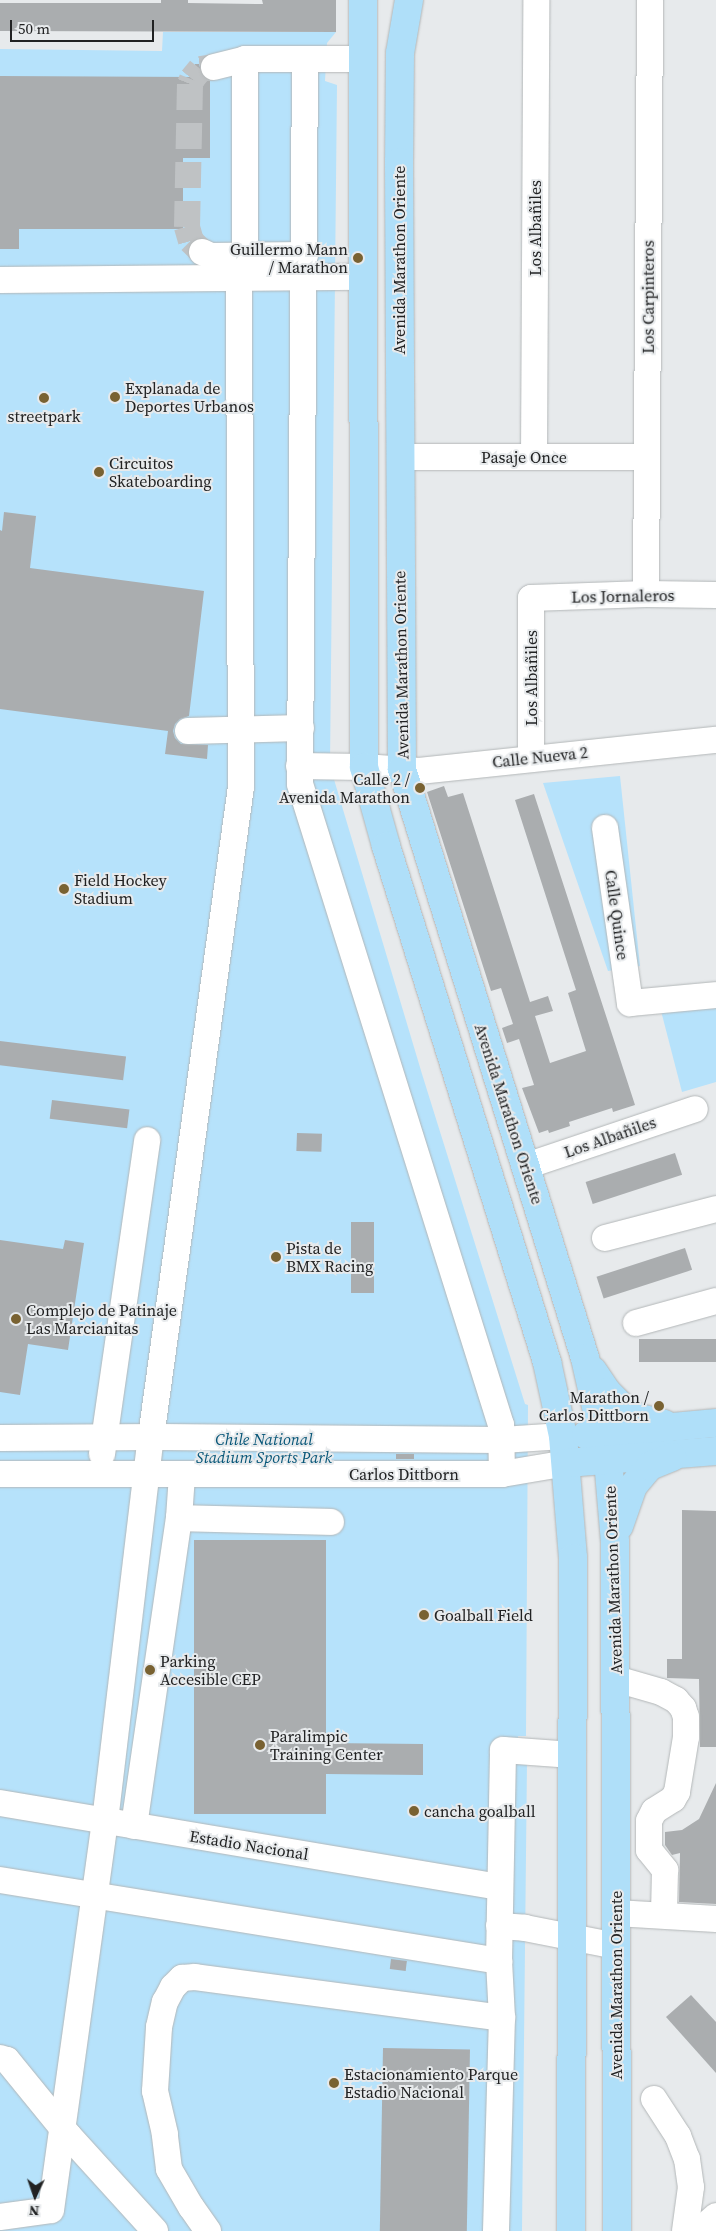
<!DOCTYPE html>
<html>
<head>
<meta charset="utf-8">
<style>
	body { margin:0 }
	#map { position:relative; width:716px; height:2231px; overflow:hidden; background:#e7eaec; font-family:"Source Serif 4",serif }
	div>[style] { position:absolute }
	.green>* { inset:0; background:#b6e2fb }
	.building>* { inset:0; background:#aaadaf; transform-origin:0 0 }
	.minor-tunnel>* { height:26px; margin-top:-13px; transform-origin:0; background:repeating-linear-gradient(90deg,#bfc2c4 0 26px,transparent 0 39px) }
	.roads { filter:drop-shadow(0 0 1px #b3b7b8) drop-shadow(0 0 1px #b3b7b8) }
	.minor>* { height:26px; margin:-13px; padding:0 13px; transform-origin:13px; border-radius:13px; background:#fff }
	.major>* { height:28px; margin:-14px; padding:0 14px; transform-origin:14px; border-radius:14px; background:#afdff9 }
	.dots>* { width:14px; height:14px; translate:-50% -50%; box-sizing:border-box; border:2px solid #e7eaec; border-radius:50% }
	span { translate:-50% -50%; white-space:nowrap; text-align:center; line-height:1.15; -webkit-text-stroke:4px #e7eaec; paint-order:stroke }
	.street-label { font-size:16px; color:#212223 }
	.poi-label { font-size:16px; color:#212223 }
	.right { translate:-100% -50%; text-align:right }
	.left { translate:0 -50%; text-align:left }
	.park-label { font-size:16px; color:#075678; font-style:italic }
	.north { position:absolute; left:10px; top:2171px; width:50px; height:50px; -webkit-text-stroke:4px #e7eaec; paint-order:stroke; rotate:183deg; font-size:14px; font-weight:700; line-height:20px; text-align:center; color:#212223 }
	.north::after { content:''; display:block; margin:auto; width:18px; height:22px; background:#212223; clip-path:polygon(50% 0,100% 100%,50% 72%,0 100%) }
	.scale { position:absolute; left:10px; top:20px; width:144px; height:22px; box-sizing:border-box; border:2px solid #212223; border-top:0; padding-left:6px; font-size:15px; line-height:18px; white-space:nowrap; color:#212223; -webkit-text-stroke:4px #e7eaec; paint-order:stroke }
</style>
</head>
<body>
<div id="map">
	<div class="green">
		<div style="clip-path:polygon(163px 32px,336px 32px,327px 43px,325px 81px,337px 85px,330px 766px,422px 1074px,525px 1404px,528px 1405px,526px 1736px,518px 1736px,518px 1761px,527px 1761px,522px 2231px,0 2231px,0 49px,162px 51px)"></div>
		<div style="clip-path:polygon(620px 776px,640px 966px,608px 971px,543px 783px)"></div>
		<div style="clip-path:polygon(716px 1002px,716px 1082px,682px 1092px,660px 1007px)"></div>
	</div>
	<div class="building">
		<div style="clip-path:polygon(161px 0,188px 0,188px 3px,263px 4px,262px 0,336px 0,336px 32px,0 31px,0 3px,161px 3px)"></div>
		<div style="clip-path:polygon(195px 64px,199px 64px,203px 77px,210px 81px,210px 158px,183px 158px,183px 229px,19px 229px,19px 249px,0 249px,0 76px,195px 77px)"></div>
		<div style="clip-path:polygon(4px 512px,36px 516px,30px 568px,204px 591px,189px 716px,180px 719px,175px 724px,173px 731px,175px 738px,181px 744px,208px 745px,207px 759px,165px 754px,168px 731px,0 709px,0 530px,2px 531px)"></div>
		<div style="clip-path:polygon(444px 786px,448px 797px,463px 793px,530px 1002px,548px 996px,553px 1011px,535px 1016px,550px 1063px,586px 1051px,568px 993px,576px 990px,515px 800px,534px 794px,635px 1105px,613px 1112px,612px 1108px,569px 1122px,570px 1126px,549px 1133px,548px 1130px,539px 1133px,522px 1088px,534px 1085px,519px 1039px,507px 1043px,502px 1028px,513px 1024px,501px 988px,491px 991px,427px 792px)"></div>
		<div style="left:0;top:1041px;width:127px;height:24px;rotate:7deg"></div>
		<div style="left:52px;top:1100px;width:78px;height:19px;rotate:7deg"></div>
		<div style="left:297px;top:1133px;width:25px;height:18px;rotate:2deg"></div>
		<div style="left:675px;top:1153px;width:23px;height:94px;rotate:72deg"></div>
		<div style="left:351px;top:1222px;width:23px;height:71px"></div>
		<div style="clip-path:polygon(0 1240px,63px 1249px,65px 1240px,84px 1243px,68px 1350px,28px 1344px,20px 1395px,0 1392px)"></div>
		<div style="left:685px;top:1248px;width:23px;height:93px;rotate:72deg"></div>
		<div style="left:716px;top:1339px;width:23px;height:77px;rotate:90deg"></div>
		<div style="left:396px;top:1454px;width:18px;height:5px"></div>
		<div style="clip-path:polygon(682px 1510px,716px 1511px,716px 1747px,700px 1747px,699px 1679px,667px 1678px,667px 1659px,682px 1659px)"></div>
		<div style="clip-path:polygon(194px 1540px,326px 1540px,326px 1743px,423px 1744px,423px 1775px,326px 1774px,326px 1814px,194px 1814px)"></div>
		<div style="clip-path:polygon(716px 1783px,716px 1904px,679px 1902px,680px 1853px,672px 1855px,665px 1845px,665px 1832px,682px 1830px,699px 1819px)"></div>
		<div style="left:391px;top:1959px;width:16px;height:10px;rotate:7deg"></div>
		<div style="clip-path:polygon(691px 1995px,716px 2022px,716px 2073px,666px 2017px)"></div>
		<div style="left:383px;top:2048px;width:87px;height:183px;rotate:1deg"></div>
	</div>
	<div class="minor-tunnel">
		<div style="left:202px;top:252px;width:16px;rotate:-135deg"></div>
		<div style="left:191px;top:241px;width:15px;rotate:-106deg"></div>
		<div style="left:187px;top:227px;width:143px;rotate:-88.8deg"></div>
		<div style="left:190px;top:84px;width:5px;rotate:-68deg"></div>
		<div style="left:192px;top:79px;width:13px;rotate:-51deg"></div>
		<div style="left:200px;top:69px;width:14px;rotate:-8deg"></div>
	</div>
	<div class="roads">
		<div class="minor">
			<div style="left:245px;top:59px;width:197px;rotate:90deg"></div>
			<div style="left:305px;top:59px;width:59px"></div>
			<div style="left:214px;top:67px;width:32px;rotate:-14deg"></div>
			<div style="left:245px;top:59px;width:60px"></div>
			<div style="left:305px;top:59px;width:725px;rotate:90.4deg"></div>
			<div style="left:300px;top:784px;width:672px;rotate:72.59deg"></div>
			<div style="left:501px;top:1425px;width:49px;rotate:88.8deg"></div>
			<div style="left:202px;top:252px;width:10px;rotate:24deg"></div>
			<div style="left:211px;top:256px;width:94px;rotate:-0.6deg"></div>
			<div style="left:0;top:280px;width:364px;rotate:-0.5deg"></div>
			<div style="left:400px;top:457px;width:247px"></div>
			<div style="left:534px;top:457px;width:457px;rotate:-89.7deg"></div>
			<div style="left:646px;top:594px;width:594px;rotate:-89.61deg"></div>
			<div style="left:188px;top:731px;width:113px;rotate:-1.5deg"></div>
			<div style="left:531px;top:758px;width:160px;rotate:-90deg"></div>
			<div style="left:531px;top:598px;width:115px;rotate:-2deg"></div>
			<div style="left:646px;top:594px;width:70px;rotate:0.8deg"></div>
			<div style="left:299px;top:766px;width:65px;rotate:0.9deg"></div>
			<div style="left:364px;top:767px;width:55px;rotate:4.2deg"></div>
			<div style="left:419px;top:771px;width:299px;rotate:-6deg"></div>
			<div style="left:605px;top:828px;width:177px;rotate:81.9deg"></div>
			<div style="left:630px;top:1003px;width:86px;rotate:-5.3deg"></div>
			<div style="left:526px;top:1166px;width:178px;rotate:-18.6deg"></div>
			<div style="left:605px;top:1238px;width:115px;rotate:-14.6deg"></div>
			<div style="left:636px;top:1323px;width:83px;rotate:-15.4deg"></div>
			<div style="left:0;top:1438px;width:159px;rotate:-0.4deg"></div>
			<div style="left:159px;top:1437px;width:343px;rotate:0.5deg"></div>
			<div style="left:502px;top:1440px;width:61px;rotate:-3.8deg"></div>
			<div style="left:102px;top:1454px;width:317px;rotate:-81.8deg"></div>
			<div style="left:0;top:1474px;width:502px"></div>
			<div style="left:502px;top:1474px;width:66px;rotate:-9.6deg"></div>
			<div style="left:179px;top:1518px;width:152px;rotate:1.5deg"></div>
			<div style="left:616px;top:1679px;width:47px;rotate:16.1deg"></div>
			<div style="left:661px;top:1692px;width:17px;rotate:28deg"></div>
			<div style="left:676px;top:1700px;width:11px;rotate:49deg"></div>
			<div style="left:683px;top:1708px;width:9px;rotate:72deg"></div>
			<div style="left:686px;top:1717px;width:20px;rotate:90deg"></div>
			<div style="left:686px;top:1737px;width:56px;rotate:99.3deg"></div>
			<div style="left:677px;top:1792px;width:8px;rotate:120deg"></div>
			<div style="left:673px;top:1799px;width:22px;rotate:148deg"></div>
			<div style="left:654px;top:1811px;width:11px;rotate:117deg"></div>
			<div style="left:649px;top:1821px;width:29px;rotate:90deg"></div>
			<div style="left:649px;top:1850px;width:26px;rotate:51deg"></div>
			<div style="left:665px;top:1870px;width:45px;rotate:91.3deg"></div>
			<div style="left:0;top:1803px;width:506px;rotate:9.56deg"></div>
			<div style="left:134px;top:1826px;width:311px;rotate:-81.7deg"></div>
			<div style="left:179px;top:1518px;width:43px;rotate:-86deg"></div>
			<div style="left:0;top:1880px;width:506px;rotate:9.22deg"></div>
			<div style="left:616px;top:1913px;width:100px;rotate:3.4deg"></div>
			<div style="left:499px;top:1926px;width:26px;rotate:4deg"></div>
			<div style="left:525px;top:1928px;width:93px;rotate:11.2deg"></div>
			<div style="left:0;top:2058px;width:7px;rotate:16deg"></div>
			<div style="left:7px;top:2060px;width:98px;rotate:50.8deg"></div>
			<div style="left:69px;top:2136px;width:128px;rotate:47.8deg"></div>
			<div style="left:654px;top:2099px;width:44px;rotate:57deg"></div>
			<div style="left:678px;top:2136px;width:25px;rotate:69deg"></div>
			<div style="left:687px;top:2159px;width:28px;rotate:82deg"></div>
			<div style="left:691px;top:2187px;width:44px;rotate:97.8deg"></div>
			<div style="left:0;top:2217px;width:51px;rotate:-7.8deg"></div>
			<div style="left:51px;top:2210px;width:393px;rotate:-82.1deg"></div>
			<div style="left:105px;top:1821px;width:387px;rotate:-83.2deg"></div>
			<div style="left:151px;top:1437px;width:656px;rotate:-82.12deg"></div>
			<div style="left:241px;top:787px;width:509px;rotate:-90.23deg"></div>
			<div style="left:208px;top:2231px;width:29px;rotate:-125deg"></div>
			<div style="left:191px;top:2207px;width:44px;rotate:-120.1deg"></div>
			<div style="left:169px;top:2169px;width:35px;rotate:-97deg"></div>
			<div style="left:165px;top:2134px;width:44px;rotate:-103.1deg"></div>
			<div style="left:155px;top:2091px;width:64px;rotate:-86.4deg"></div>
			<div style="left:159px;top:2027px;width:26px;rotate:-77deg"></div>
			<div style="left:165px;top:2002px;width:17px;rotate:-62deg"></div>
			<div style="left:173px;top:1987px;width:13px;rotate:-45deg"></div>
			<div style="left:182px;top:1978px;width:13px;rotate:-4deg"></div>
			<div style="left:195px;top:1977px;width:310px;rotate:7.6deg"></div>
			<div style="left:496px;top:2231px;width:213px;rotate:-88.4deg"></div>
			<div style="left:502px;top:2018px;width:57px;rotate:-93deg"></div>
			<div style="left:499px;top:1961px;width:211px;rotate:-88.9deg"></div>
			<div style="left:503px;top:1750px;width:70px;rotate:4.1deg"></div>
			<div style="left:699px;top:2231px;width:23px;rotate:-41deg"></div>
		</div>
		<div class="major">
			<div style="left:363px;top:0;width:767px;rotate:89.93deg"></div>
			<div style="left:364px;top:767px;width:82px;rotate:74.4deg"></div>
			<div style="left:386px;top:846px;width:541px;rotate:72.67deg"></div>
			<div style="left:547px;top:1362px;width:76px;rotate:77.8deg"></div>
			<div style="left:563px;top:1436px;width:122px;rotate:85.3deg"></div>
			<div style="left:573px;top:1558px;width:673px;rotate:90.17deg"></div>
			<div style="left:409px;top:0;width:54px;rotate:99.6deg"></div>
			<div style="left:400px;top:53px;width:109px;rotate:90.5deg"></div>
			<div style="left:399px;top:162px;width:607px;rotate:89.72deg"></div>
			<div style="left:402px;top:769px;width:617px;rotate:72.74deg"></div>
			<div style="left:585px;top:1358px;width:105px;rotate:77.3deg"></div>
			<div style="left:608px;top:1460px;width:82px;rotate:85.1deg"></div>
			<div style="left:615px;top:1542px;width:689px;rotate:89.83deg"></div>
			<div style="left:593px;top:1371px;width:25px;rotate:56deg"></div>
			<div style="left:607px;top:1392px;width:23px;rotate:45deg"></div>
			<div style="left:623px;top:1408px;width:19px;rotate:32deg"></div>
			<div style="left:639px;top:1418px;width:26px;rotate:13deg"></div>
			<div style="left:586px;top:1435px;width:131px;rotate:-5.3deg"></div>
			<div style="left:567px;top:1463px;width:149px;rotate:-4.6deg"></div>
			<div style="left:619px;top:1526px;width:42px;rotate:-70.7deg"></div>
			<div style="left:633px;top:1486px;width:26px;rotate:-50deg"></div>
			<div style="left:650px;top:1466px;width:24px;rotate:-22deg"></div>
		</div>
	</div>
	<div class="dots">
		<div style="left:358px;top:258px;background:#796232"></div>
		<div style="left:115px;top:397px;background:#796232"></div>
		<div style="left:44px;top:398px;background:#796232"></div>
		<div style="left:99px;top:472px;background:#796232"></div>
		<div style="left:420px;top:788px;background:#796232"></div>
		<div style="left:64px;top:889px;background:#796232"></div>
		<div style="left:276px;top:1257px;background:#796232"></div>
		<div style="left:16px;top:1319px;background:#796232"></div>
		<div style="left:659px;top:1406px;background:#796232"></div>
		<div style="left:424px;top:1615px;background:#796232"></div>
		<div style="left:150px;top:1670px;background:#796232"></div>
		<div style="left:260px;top:1745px;background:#796232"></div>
		<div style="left:414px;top:1811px;background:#796232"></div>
		<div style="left:334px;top:2083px;background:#796232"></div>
	</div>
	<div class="street-label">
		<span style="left:535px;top:228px;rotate:-90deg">Los Albañiles</span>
		<span style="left:399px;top:260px;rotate:-90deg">Avenida Marathon Oriente</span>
		<span style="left:648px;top:297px;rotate:-90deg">Los Carpinteros</span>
		<span style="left:524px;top:457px">Pasaje Once</span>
		<span style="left:623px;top:596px;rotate:-1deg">Los Jornaleros</span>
		<span style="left:401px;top:665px;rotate:-91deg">Avenida Marathon Oriente</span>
		<span style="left:531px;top:678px;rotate:-90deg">Los Albañiles</span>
		<span style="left:540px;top:757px;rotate:-6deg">Calle Nueva 2</span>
		<span style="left:617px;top:915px;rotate:82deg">Calle Quince</span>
		<span style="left:509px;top:1114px;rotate:72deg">Avenida Marathon Oriente</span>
		<span style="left:610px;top:1137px;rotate:-19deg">Los Albañiles</span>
		<span style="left:404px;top:1474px">Carlos Dittborn</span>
		<span style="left:613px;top:1580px;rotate:-92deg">Avenida Marathon Oriente</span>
		<span style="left:249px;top:1845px;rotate:9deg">Estadio Nacional</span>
		<span style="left:616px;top:1985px;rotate:-90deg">Avenida Marathon Oriente</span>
	</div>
	<div class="poi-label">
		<span class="right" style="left:348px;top:258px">Guillermo Mann<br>/ Marathon</span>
		<span class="left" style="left:125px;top:397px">Explanada de<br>Deportes Urbanos</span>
		<span style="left:44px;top:416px">streetpark</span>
		<span class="left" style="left:109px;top:472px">Circuitos<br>Skateboarding</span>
		<span class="right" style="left:410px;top:788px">Calle 2 /<br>Avenida Marathon</span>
		<span class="left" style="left:74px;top:889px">Field Hockey<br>Stadium</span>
		<span class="left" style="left:286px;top:1257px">Pista de<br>BMX Racing</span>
		<span class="left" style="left:26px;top:1319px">Complejo de Patinaje<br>Las Marcianitas</span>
		<span class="right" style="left:649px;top:1406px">Marathon /<br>Carlos Dittborn</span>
		<span class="left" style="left:434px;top:1615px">Goalball Field</span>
		<span class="left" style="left:160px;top:1670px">Parking<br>Accesible CEP</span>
		<span class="left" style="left:270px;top:1745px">Paralimpic<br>Training Center</span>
		<span class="left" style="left:424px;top:1811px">cancha goalball</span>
		<span class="left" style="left:344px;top:2083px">Estacionamiento Parque<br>Estadio Nacional</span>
	</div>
	<div class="park-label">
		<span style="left:264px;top:1448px">Chile National<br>Stadium Sports Park</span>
	</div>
	<div class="north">N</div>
	<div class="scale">50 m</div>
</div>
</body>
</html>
